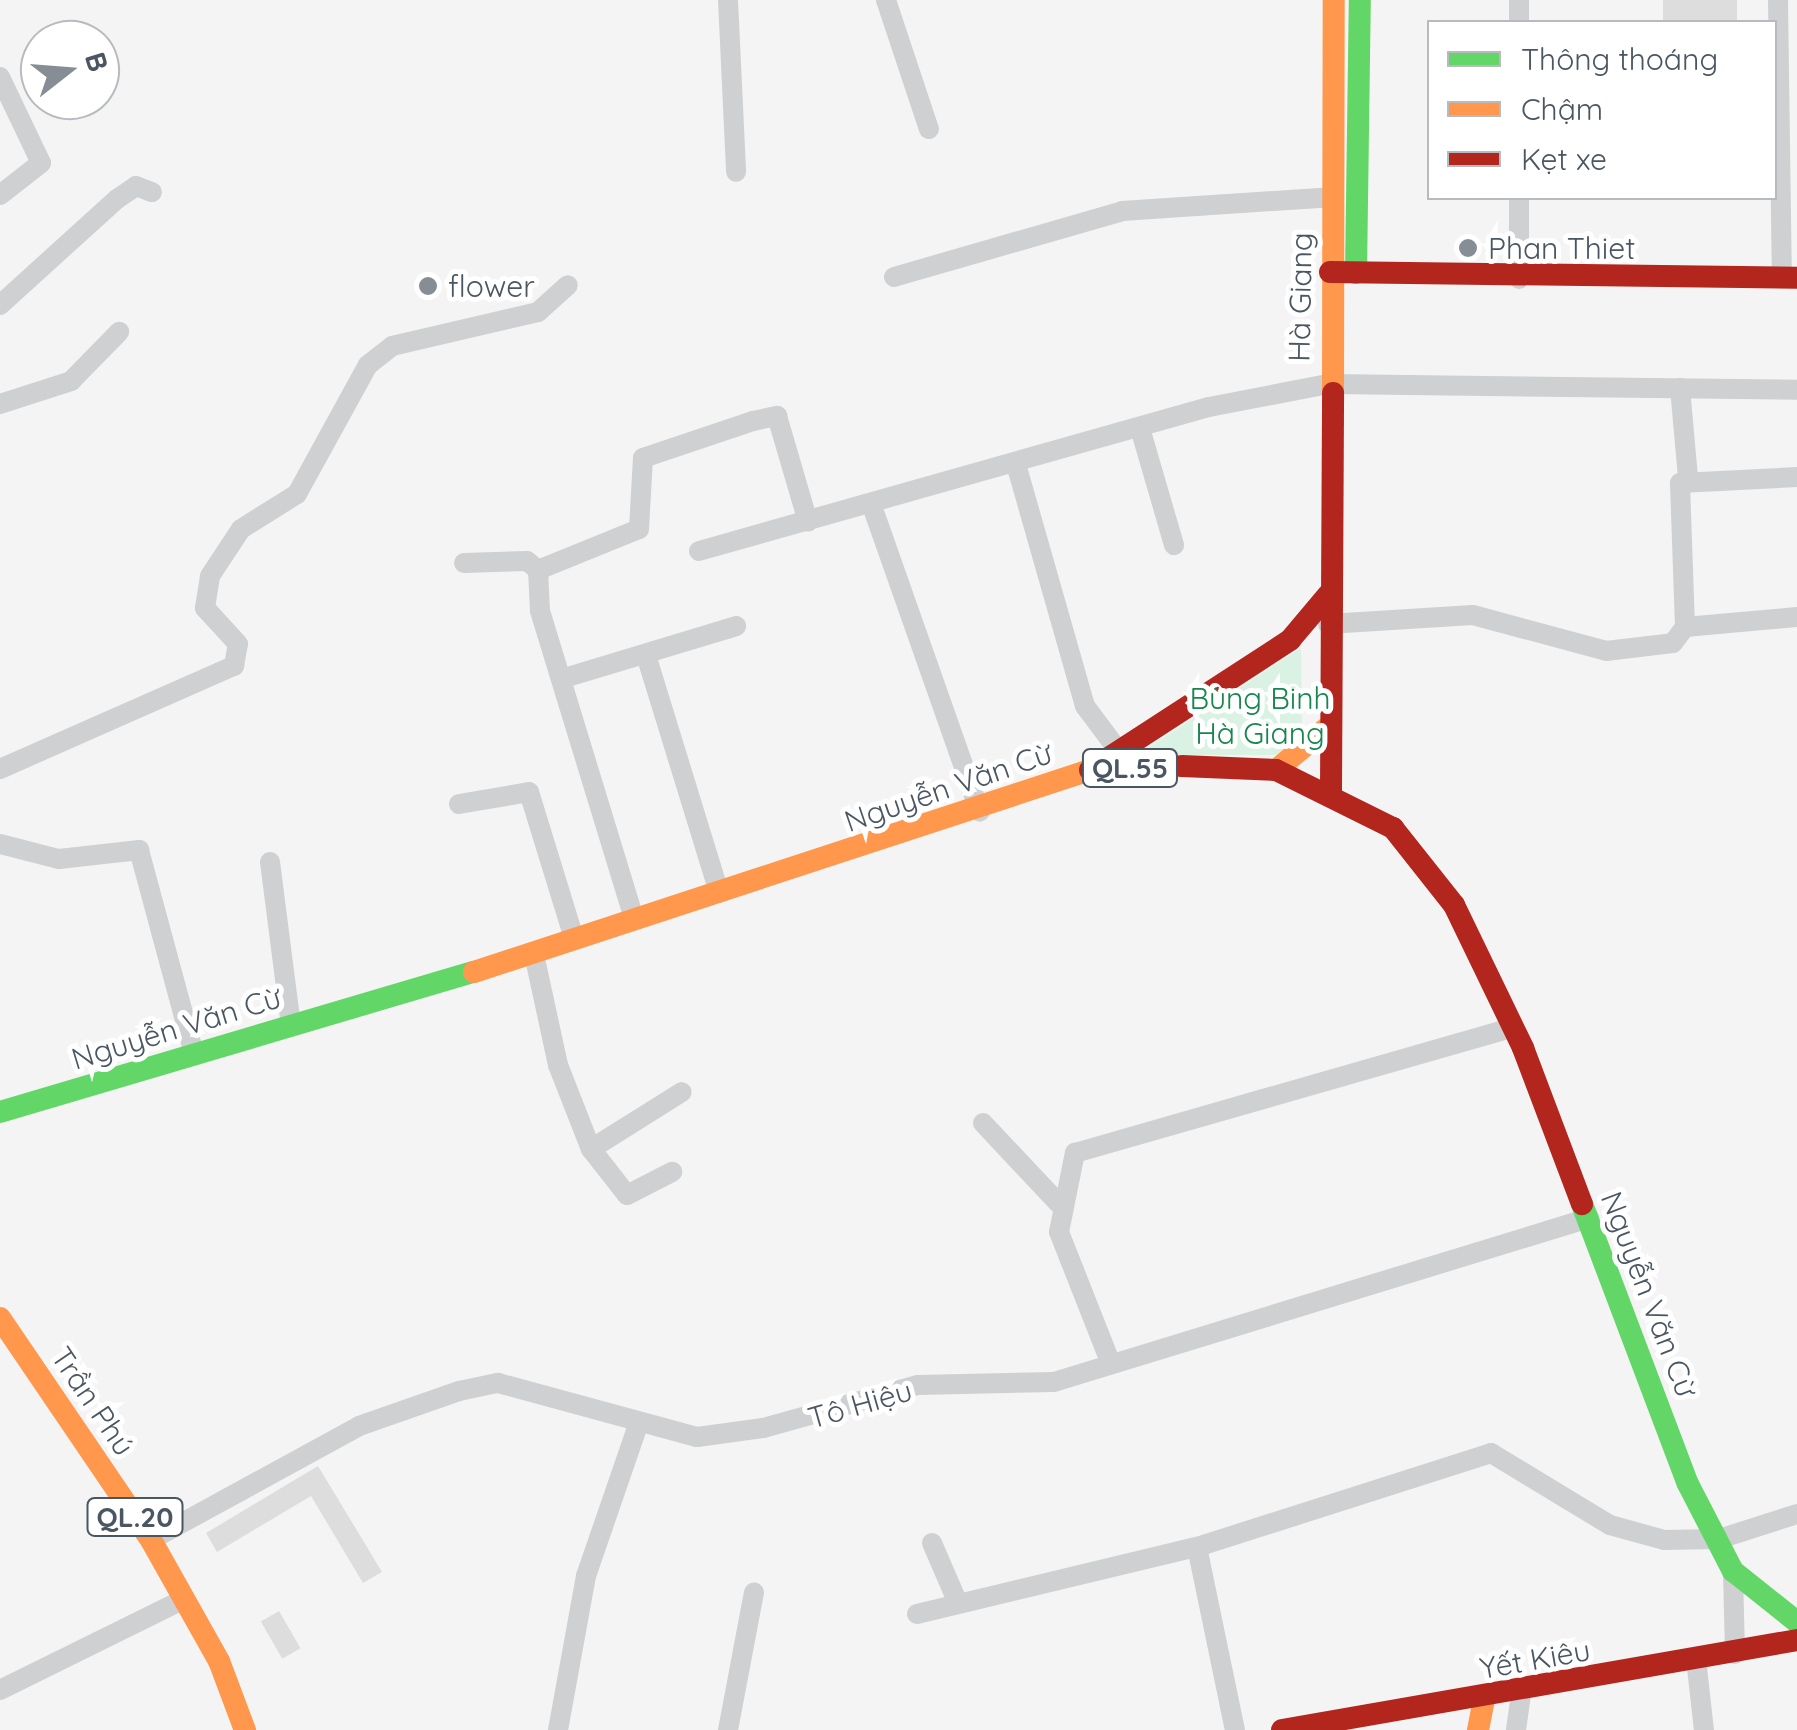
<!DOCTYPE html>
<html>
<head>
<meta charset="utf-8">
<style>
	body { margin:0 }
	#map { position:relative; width:1797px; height:1730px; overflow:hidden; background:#f4f4f4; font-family:Quicksand,sans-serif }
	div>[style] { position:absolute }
	.green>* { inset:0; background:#d9f2e3 }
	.building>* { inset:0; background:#ddddde; transform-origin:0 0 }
	.street>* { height:20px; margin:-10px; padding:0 10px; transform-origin:10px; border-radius:10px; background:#ced0d2 }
	.fast>* { height:22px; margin:-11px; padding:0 11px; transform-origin:11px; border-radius:11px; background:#63d668 }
	.slow>* { height:22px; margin:-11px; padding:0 11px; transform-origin:11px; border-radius:11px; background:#ff974d }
	.jam>* { height:22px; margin:-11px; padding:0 11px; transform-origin:11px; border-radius:11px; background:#b3261e }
	.dots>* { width:28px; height:28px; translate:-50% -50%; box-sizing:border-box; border:5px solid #fff; border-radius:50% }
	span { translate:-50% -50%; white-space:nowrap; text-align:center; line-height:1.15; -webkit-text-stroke:10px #fff; paint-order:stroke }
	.shield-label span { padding:2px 8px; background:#fff; border:2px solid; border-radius:8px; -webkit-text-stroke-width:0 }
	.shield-label { font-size:28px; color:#4a5661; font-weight:700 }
	.poi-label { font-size:30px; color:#4a5661 }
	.left { translate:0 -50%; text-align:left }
	.street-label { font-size:30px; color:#4a5661 }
	.park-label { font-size:30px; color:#17864f }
	.legend { position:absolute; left:1427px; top:20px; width:350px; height:180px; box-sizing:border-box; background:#fff; border:2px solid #b7bbc0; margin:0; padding:12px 18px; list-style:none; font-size:30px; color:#4a5661 }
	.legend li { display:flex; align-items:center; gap:20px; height:50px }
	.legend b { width:50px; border:2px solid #b7bbc0 }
	.north { position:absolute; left:20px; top:20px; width:100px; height:100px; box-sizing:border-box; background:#fff; border:2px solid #b7bbc0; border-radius:50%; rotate:73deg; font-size:28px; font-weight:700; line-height:40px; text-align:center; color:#4a5661 }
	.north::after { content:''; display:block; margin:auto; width:35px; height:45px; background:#868d94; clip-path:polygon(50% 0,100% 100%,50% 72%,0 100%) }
</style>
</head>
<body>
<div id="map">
	<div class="green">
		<div style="clip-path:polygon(1301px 648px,1302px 724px,1282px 755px,1137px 755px)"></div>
	</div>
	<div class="building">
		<div style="left:1663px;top:0;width:74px;height:22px"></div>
		<div style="clip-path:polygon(318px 1466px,382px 1572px,363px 1583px,311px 1496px,217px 1552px,206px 1533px)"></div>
		<div style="left:279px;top:1611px;width:43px;height:21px;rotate:60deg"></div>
	</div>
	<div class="street">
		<div style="left:728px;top:0;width:172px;rotate:87.3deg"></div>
		<div style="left:886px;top:0;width:136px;rotate:71.6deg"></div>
		<div style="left:1519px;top:0;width:22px;rotate:90deg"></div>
		<div style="left:1778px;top:0;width:278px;rotate:89.2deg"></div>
		<div style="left:0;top:77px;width:95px;rotate:64.5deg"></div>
		<div style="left:41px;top:163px;width:52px;rotate:142deg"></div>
		<div style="left:1519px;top:198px;width:81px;rotate:90deg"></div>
		<div style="left:894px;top:277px;width:237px;rotate:-16.1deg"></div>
		<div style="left:1122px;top:211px;width:209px;rotate:-3.8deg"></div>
		<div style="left:0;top:305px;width:158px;rotate:-42.2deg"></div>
		<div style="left:117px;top:199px;width:23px;rotate:-34deg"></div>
		<div style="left:136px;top:186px;width:17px;rotate:21deg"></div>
		<div style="left:1680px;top:388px;width:90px;rotate:84.9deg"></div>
		<div style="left:0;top:404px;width:75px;rotate:-17.9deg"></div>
		<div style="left:71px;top:381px;width:69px;rotate:-45.6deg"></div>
		<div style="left:1140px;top:428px;width:122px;rotate:73.8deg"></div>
		<div style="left:1016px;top:464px;width:252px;rotate:74.1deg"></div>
		<div style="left:1085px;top:706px;width:54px;rotate:53.3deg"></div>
		<div style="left:872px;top:506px;width:324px;rotate:70.6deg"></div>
		<div style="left:699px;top:551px;width:530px;rotate:-15.77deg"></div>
		<div style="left:1209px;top:407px;width:122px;rotate:-10.9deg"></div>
		<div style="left:1329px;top:384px;width:468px;rotate:0.7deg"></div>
		<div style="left:464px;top:563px;width:63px;rotate:-1.8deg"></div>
		<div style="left:527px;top:561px;width:14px;rotate:39deg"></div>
		<div style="left:538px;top:570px;width:109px;rotate:-22.1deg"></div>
		<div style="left:639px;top:529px;width:71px;rotate:-86.8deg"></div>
		<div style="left:643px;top:458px;width:116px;rotate:-18.6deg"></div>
		<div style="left:753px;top:421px;width:25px;rotate:-12deg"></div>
		<div style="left:777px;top:416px;width:110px;rotate:73.7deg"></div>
		<div style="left:538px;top:570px;width:41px;rotate:87.2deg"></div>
		<div style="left:540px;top:611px;width:322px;rotate:73deg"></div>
		<div style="left:1328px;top:624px;width:145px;rotate:-3.6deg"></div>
		<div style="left:1473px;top:615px;width:138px;rotate:15.1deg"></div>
		<div style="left:1606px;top:651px;width:67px;rotate:-6.8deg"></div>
		<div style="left:1673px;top:643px;width:20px;rotate:-53deg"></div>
		<div style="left:1685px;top:627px;width:144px;rotate:-92deg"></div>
		<div style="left:1680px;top:483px;width:117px;rotate:-2.9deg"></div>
		<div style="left:1685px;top:627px;width:112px;rotate:-5.1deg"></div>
		<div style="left:646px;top:655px;width:249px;rotate:72.9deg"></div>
		<div style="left:561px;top:679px;width:183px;rotate:-16.8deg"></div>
		<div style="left:0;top:769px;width:256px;rotate:-23.8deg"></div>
		<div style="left:234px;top:666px;width:22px;rotate:-80deg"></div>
		<div style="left:238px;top:644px;width:49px;rotate:-132.5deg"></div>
		<div style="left:205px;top:608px;width:32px;rotate:-81deg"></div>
		<div style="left:210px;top:576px;width:56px;rotate:-56.6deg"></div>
		<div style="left:241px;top:529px;width:66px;rotate:-32deg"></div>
		<div style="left:297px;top:494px;width:147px;rotate:-61.2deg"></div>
		<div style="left:368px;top:365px;width:31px;rotate:-38deg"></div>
		<div style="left:392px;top:346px;width:150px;rotate:-13.1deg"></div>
		<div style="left:538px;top:312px;width:40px;rotate:-42deg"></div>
		<div style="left:459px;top:804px;width:71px;rotate:-9.7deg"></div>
		<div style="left:529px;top:792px;width:153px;rotate:72.9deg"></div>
		<div style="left:0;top:844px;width:61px;rotate:14.3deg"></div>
		<div style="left:59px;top:859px;width:81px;rotate:-6.4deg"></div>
		<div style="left:139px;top:850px;width:211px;rotate:74.9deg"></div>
		<div style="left:270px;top:862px;width:164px;rotate:82.7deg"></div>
		<div style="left:534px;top:954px;width:114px;rotate:77.8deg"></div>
		<div style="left:558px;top:1065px;width:90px;rotate:68.6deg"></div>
		<div style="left:591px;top:1149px;width:58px;rotate:52deg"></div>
		<div style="left:627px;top:1195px;width:51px;rotate:-27.1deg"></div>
		<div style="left:983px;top:1123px;width:110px;rotate:46.8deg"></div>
		<div style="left:591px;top:1149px;width:107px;rotate:-32.1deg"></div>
		<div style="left:1111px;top:1364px;width:142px;rotate:-111.5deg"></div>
		<div style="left:1059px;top:1232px;width:81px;rotate:-78.6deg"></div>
		<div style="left:1075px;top:1153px;width:456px;rotate:-16deg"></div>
		<div style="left:151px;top:1540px;width:237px;rotate:-28.7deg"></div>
		<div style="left:359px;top:1426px;width:106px;rotate:-19.3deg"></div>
		<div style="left:459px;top:1391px;width:40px;rotate:-12deg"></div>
		<div style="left:498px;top:1383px;width:206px;rotate:15.2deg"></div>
		<div style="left:697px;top:1437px;width:67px;rotate:-7.8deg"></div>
		<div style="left:763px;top:1428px;width:161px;rotate:-15.5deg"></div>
		<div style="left:918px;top:1385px;width:136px;rotate:-1.3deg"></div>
		<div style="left:1054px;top:1382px;width:560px;rotate:-17.04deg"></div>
		<div style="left:932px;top:1543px;width:65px;rotate:66.6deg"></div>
		<div style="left:1197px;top:1547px;width:187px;rotate:78.3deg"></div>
		<div style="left:1733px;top:1572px;width:82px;rotate:88.6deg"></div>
		<div style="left:917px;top:1614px;width:288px;rotate:-13.5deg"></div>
		<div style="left:1197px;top:1547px;width:309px;rotate:-17.7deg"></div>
		<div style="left:1491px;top:1453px;width:139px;rotate:31.2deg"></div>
		<div style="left:1610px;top:1525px;width:56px;rotate:15.5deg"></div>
		<div style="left:1664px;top:1540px;width:55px;rotate:-1deg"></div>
		<div style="left:1719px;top:1539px;width:82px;rotate:-17.8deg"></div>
		<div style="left:1696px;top:1659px;width:71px;rotate:83.6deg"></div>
		<div style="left:0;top:1690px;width:205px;rotate:-26.3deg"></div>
		<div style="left:558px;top:1730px;width:157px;rotate:-79.7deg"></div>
		<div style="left:586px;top:1576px;width:160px;rotate:-71deg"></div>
		<div style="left:728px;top:1730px;width:140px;rotate:-79.3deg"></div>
		<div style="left:1516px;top:1730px;width:37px;rotate:-82deg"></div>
	</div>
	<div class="fast">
		<div style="left:1356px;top:273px;width:273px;rotate:-89.2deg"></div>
		<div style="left:0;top:1112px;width:494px;rotate:-16.5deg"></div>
		<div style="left:1582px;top:1204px;width:299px;rotate:69.3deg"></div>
		<div style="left:1688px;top:1484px;width:98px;rotate:62.7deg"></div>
		<div style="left:1733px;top:1571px;width:82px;rotate:38.6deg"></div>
	</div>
	<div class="slow">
		<div style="left:1333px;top:393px;width:393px;rotate:-89.9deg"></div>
		<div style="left:1276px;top:770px;width:69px;rotate:-39.7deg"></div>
		<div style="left:474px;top:972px;width:648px;rotate:-18.16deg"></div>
		<div style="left:1090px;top:770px;width:92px;rotate:-2.5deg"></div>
		<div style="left:0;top:1318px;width:268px;rotate:55.8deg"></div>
		<div style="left:151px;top:1540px;width:139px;rotate:60.7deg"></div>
		<div style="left:219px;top:1661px;width:74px;rotate:69.4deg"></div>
		<div style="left:1478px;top:1730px;width:33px;rotate:-79deg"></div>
	</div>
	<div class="jam">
		<div style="left:1330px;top:272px;width:467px;rotate:0.7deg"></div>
		<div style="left:1182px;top:766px;width:94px;rotate:2.4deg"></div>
		<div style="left:1276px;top:770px;width:131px;rotate:26.4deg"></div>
		<div style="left:1393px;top:828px;width:98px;rotate:51.6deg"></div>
		<div style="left:1454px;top:905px;width:159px;rotate:64.2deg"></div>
		<div style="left:1523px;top:1048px;width:167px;rotate:69.3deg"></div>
		<div style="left:1090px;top:770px;width:239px;rotate:-33deg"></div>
		<div style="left:1290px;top:640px;width:59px;rotate:-49.8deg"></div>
		<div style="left:1331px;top:790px;width:397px;rotate:-89.7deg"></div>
		<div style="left:1282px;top:1730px;width:523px;rotate:-9.91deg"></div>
	</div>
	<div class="dots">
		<div style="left:1468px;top:248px;background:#868d94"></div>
		<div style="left:428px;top:286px;background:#868d94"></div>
	</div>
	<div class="shield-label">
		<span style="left:1130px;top:768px">QL.55</span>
		<span style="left:135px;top:1517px">QL.20</span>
	</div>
	<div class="poi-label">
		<span class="left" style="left:1488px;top:248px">Phan Thiet</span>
		<span class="left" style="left:448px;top:286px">flower</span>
	</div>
	<div class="street-label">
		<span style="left:1300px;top:297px;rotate:-89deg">Hà Giang</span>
		<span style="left:948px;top:787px;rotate:-19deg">Nguyễn Văn Cừ</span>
		<span style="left:176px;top:1028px;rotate:-17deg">Nguyễn Văn Cừ</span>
		<span style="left:1649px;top:1294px;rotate:69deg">Nguyễn Văn Cừ</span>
		<span style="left:93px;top:1401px;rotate:56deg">Trần Phú</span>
		<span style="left:860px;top:1404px;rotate:-16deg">Tô Hiệu</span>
		<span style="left:1535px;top:1659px;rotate:-10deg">Yết Kiêu</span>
	</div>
	<div class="park-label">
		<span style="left:1260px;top:715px">Bùng Binh<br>Hà Giang</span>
	</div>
	<ul class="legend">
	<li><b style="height:12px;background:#63d668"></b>Thông thoáng</li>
	<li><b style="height:12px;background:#ff974d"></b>Chậm</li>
	<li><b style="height:12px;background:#b3261e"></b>Kẹt xe</li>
	</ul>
	<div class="north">B</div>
</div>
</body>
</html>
